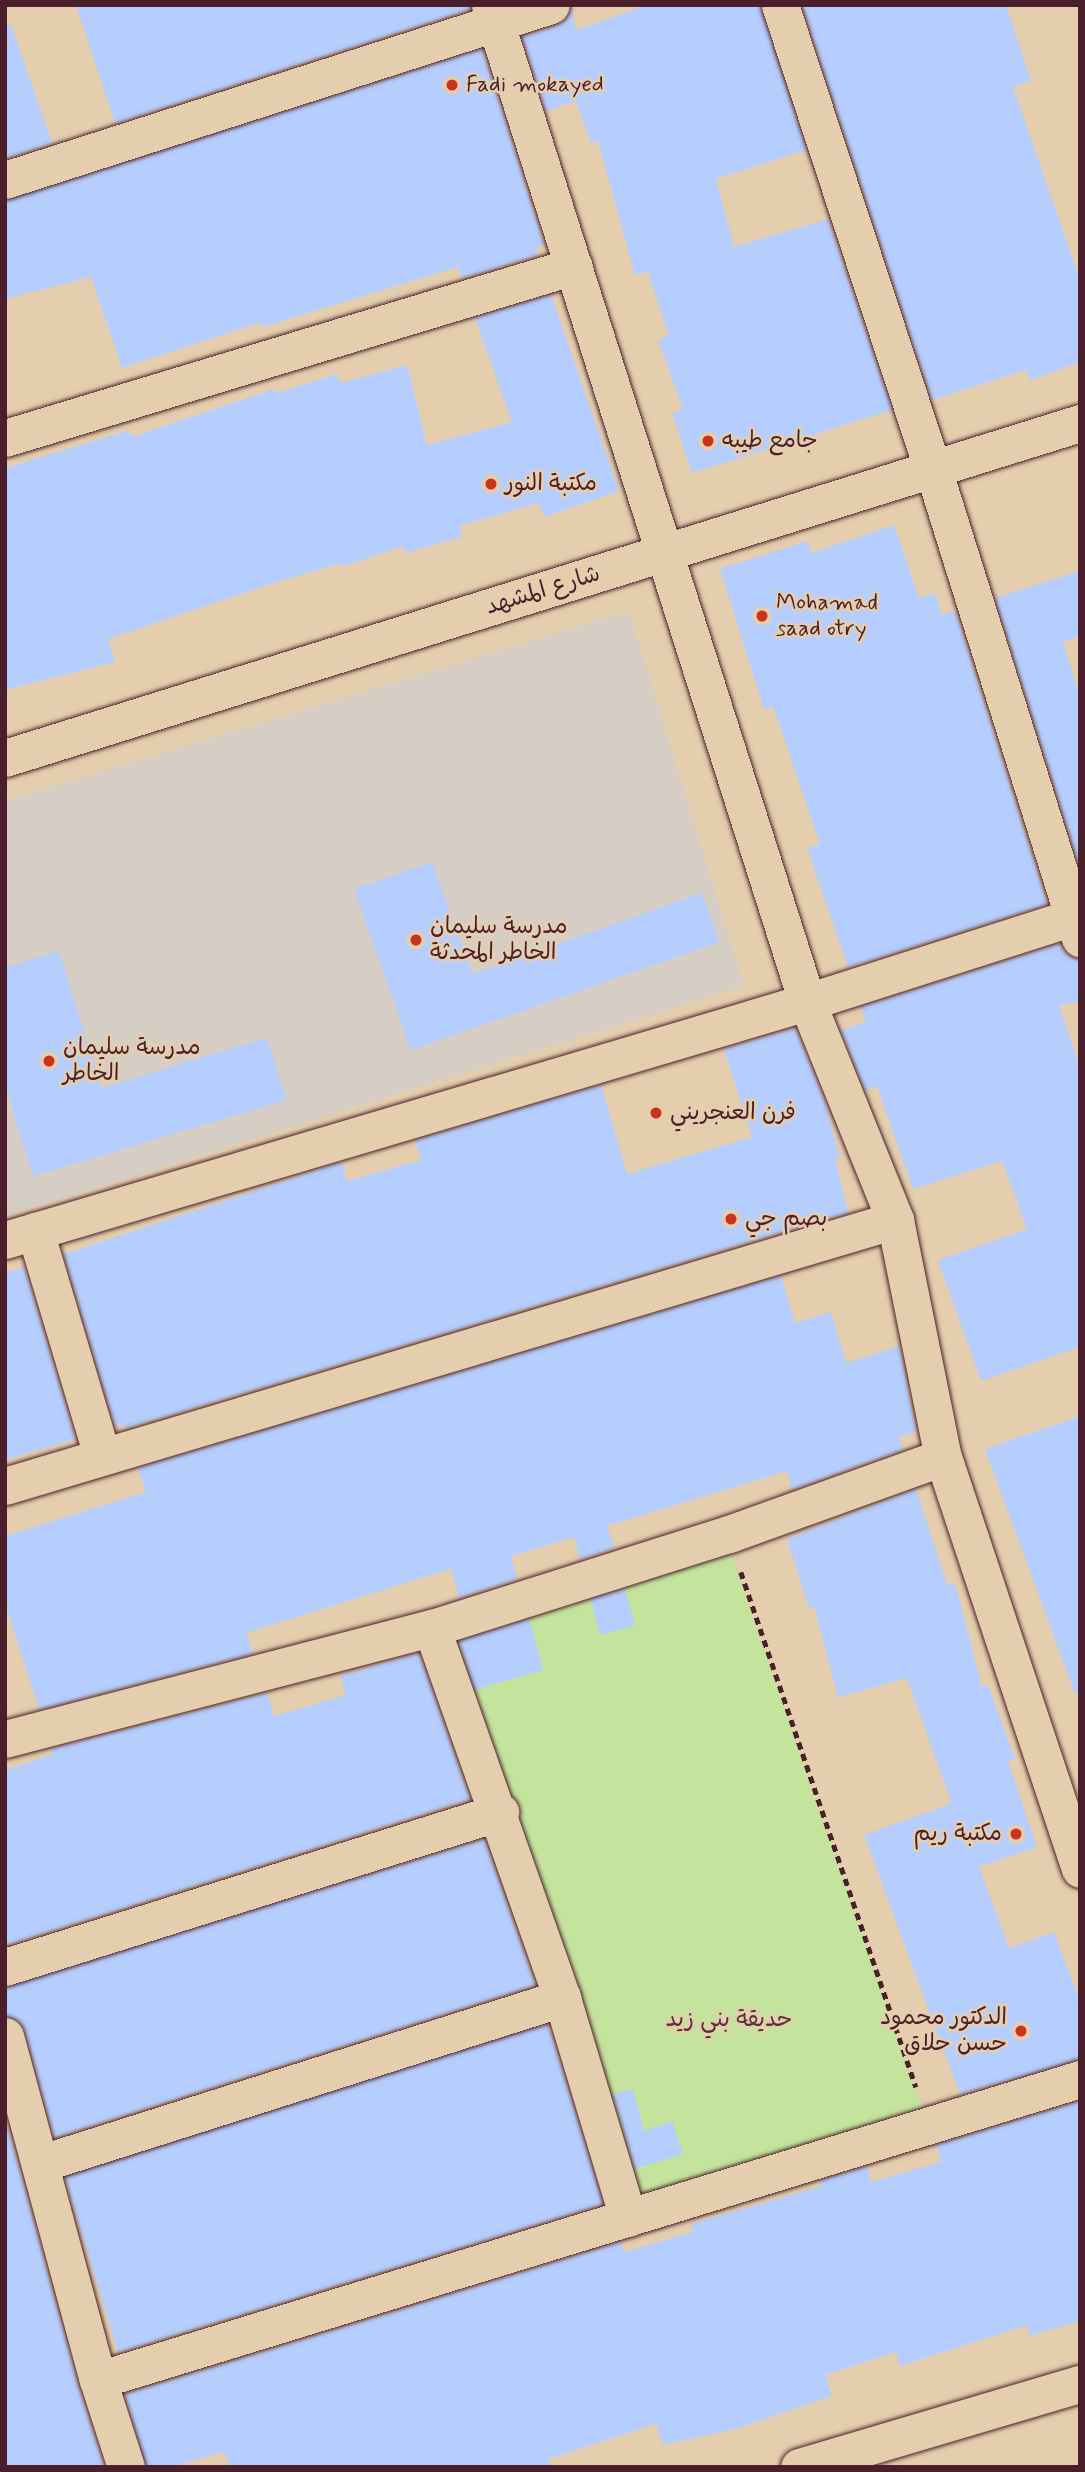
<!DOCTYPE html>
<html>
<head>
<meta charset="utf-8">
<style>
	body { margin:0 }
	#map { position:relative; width:1085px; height:2472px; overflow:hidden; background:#e4cead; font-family:Mynerve,"Playpen Sans Arabic",sans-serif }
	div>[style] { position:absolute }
	.built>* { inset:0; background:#d6cec5 }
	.green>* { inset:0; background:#c4e49d; transform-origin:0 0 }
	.building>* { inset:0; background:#b6cefd; transform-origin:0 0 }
	.path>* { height:4.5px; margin-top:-2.25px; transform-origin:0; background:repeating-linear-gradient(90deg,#4a1f2b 0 7px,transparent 0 12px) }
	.roads { filter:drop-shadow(0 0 2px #4a1f2b) drop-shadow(0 0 2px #4a1f2b) }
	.street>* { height:37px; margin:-18.5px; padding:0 18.5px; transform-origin:18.5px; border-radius:18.5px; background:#e4cead }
	.dots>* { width:19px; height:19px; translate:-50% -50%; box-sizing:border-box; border:4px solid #e4cead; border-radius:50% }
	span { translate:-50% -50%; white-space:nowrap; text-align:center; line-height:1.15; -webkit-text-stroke:5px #e4cead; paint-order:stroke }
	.poi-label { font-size:23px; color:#4a1f2b }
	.left { translate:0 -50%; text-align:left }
	.right { translate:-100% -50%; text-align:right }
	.street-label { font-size:23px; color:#4a1f2b }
	.park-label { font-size:23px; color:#563336 }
	.frame { position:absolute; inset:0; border:7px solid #4a1f2b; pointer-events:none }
</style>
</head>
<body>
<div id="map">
	<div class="built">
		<div style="clip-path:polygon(629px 611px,744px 986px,5px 1216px,5px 801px)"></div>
	</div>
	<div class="green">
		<div style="left:727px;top:1541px;width:609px;height:304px;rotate:71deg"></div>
	</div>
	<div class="building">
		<div style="clip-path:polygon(76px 5px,470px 5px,470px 9px,115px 123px)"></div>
		<div style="clip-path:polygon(571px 5px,576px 30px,648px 5px,760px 5px,806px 150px,716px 179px,734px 247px,828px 219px,892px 410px,692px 473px,672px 413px,683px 409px,658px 340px,669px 336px,648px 272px,635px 275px,598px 141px,591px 143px,576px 101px,546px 111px,522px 36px,558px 25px,567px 19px)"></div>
		<div style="clip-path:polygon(802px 5px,1006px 5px,1031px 81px,1013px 87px,1080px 280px,1080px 362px,1030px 380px,1026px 370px,932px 400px)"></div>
		<div style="clip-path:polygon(11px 25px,52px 143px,5px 158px,5px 26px)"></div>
		<div style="clip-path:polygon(482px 49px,544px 245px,535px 248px,538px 255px,462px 278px,458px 267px,262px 327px,261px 322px,122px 368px,91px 277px,5px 299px,5px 200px)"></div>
		<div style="clip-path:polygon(551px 295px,619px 491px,544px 517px,539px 503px,459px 526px,462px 537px,405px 553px,403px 546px,342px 567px,341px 563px,277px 582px,108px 639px,115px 662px,5px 690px,5px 468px,129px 430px,131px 437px,274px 389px,276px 393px,337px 374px,340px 383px,407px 365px,427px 445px,512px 422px,475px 318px)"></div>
		<div style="clip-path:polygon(894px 525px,919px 598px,935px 593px,942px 615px,955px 611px,1047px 904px,848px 967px,807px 848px,820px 844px,773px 706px,764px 709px,720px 569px,807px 541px,811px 553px)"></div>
		<div style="clip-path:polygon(1080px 571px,1080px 636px,1063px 642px,1080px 696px,1080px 868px,995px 598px)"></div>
		<div style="clip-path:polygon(432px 862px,472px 974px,702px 893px,719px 942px,411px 1050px,354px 889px)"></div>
		<div style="clip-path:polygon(1059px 944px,1066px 955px,1080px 959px,1080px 1002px,1059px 1005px,1080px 1068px,1080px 1347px,981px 1381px,938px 1260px,1027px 1229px,1002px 1161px,913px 1189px,877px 1086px,865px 1090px,841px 1030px,866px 1022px,861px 1007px)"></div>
		<div style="clip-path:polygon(59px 951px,101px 1088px,267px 1038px,286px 1100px,33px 1176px,5px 1084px,5px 967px)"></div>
		<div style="clip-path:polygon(795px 1028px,825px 1103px,840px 1158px,835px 1159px,848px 1212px,125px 1428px,123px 1424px,115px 1427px,64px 1254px,342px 1162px,347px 1181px,421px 1160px,415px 1140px,601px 1085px,627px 1174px,752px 1137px,724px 1049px)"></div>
		<div style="clip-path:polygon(24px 1267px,75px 1439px,5px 1460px,5px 1273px)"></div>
		<div style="clip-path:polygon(781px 1276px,795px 1323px,831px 1312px,846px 1363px,899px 1346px,916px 1432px,899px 1437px,903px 1449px,792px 1489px,787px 1471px,607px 1526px,614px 1548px,580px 1559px,574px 1537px,511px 1556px,517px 1579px,459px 1597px,451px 1569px,418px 1579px,246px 1633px,253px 1653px,39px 1709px,5px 1604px,5px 1536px,146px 1492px,138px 1468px)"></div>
		<div style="clip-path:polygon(1080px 1416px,1080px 1693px,1075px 1694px,985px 1449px)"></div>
		<div style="clip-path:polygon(916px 1489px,947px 1585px,955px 1583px,982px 1687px,988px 1685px,1015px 1759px,1008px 1761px,1037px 1847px,979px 1867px,1009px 1948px,1054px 1932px,1080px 2001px,1080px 2059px,960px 2094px,864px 1835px,950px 1804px,950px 1799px,907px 1678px,838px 1697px,814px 1606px,809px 1608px,787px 1539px)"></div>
		<div style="left:625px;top:1589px;width:38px;height:36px;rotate:75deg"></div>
		<div style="left:529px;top:1619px;width:53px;height:73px;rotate:74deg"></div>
		<div style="clip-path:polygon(419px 1653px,470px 1799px,5px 1945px,5px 1770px,53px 1754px,51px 1749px,267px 1693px,274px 1716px,346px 1695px,340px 1676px)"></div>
		<div style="clip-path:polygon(484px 1839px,535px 1985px,54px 2137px,25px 2031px,19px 2021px,5px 2016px,5px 1987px)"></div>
		<div style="left:548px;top:2024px;width:188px;height:507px;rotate:73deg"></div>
		<div style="clip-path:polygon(633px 2089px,644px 2131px,672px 2121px,683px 2154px,635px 2169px,613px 2094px)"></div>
		<div style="clip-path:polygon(1080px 2101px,1080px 2321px,1030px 2336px,1027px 2325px,900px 2366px,896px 2352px,825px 2375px,832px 2396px,739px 2428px,663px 2445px,656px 2424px,548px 2459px,551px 2467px,230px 2467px,224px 2452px,171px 2467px,146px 2467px,125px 2394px,621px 2242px,624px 2252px,693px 2232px,691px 2224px,822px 2186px,820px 2181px,867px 2166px,871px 2182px,941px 2162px,936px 2145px)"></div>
		<div style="clip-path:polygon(5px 2117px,78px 2386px,104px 2467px,5px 2467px)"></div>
	</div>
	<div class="path">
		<div style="left:741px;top:1572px;width:544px;rotate:71.23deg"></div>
	</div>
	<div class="roads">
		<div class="street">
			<div style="left:490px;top:5px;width:1046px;rotate:72.36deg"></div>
			<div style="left:807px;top:1002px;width:235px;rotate:68deg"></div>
			<div style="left:895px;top:1220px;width:242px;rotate:78.6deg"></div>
			<div style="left:943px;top:1457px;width:434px;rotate:71.6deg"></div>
			<div style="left:780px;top:5px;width:489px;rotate:71.8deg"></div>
			<div style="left:933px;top:469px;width:492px;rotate:72.6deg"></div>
			<div style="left:5px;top:180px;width:573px;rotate:-17.77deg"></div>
			<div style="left:5px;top:438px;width:594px;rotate:-16.82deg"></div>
			<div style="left:5px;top:758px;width:1126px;rotate:-17.31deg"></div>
			<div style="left:35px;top:1231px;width:235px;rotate:73.4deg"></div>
			<div style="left:5px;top:1240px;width:837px;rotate:-16.53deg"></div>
			<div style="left:807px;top:1002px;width:287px;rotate:-17.7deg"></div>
			<div style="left:5px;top:1486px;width:929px;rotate:-16.64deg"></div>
			<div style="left:5px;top:1739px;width:441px;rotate:-14.6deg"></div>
			<div style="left:5px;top:1967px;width:519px;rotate:-17.39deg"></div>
			<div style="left:5px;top:2036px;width:356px;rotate:74.9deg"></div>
			<div style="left:98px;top:2380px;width:91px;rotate:72.2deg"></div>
			<div style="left:42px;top:2163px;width:546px;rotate:-17.6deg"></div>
			<div style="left:628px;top:2218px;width:230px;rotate:-106.7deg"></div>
			<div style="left:562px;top:1998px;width:392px;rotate:-109.4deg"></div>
			<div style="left:432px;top:1628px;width:312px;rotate:-17.6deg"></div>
			<div style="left:729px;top:1534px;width:227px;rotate:-19.8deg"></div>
			<div style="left:98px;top:2380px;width:1027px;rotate:-17.04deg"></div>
			<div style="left:799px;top:2467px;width:293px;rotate:-16.5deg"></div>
		</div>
	</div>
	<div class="dots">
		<div style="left:452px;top:85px;background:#c8321e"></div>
		<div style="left:708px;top:441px;background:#c8321e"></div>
		<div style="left:491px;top:484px;background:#c8321e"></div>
		<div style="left:762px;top:616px;background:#c8321e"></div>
		<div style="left:416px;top:940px;background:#c8321e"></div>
		<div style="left:49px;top:1061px;background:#c8321e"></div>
		<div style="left:656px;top:1113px;background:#c8321e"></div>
		<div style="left:731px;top:1219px;background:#c8321e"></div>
		<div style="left:1016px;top:1834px;background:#c8321e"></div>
		<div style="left:1021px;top:2031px;background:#c8321e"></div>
	</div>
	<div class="poi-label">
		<span class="left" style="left:466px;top:85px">Fadi mokayed</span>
		<span class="left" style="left:722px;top:441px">جامع طيبه</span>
		<span class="left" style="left:505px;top:484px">مكتبة النور</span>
		<span class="left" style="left:776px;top:616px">Mohamad<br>saad otry</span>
		<span class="left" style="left:430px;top:940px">مدرسة سليمان<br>الخاطر المحدثة</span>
		<span class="left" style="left:63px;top:1061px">مدرسة سليمان<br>الخاطر</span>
		<span class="left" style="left:670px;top:1113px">فرن العنجريني</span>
		<span class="left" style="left:745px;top:1219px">بصم جي</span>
		<span class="right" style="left:1002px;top:1834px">مكتبة ريم</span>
		<span class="right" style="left:1007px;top:2031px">الدكتور محمود<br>حسن حلاق</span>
	</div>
	<div class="street-label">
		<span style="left:543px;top:591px;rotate:-17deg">شارع المشهد</span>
	</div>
	<div class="park-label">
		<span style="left:729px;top:2020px">حديقة بني زيد</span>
	</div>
	<div class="frame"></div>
</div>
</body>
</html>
